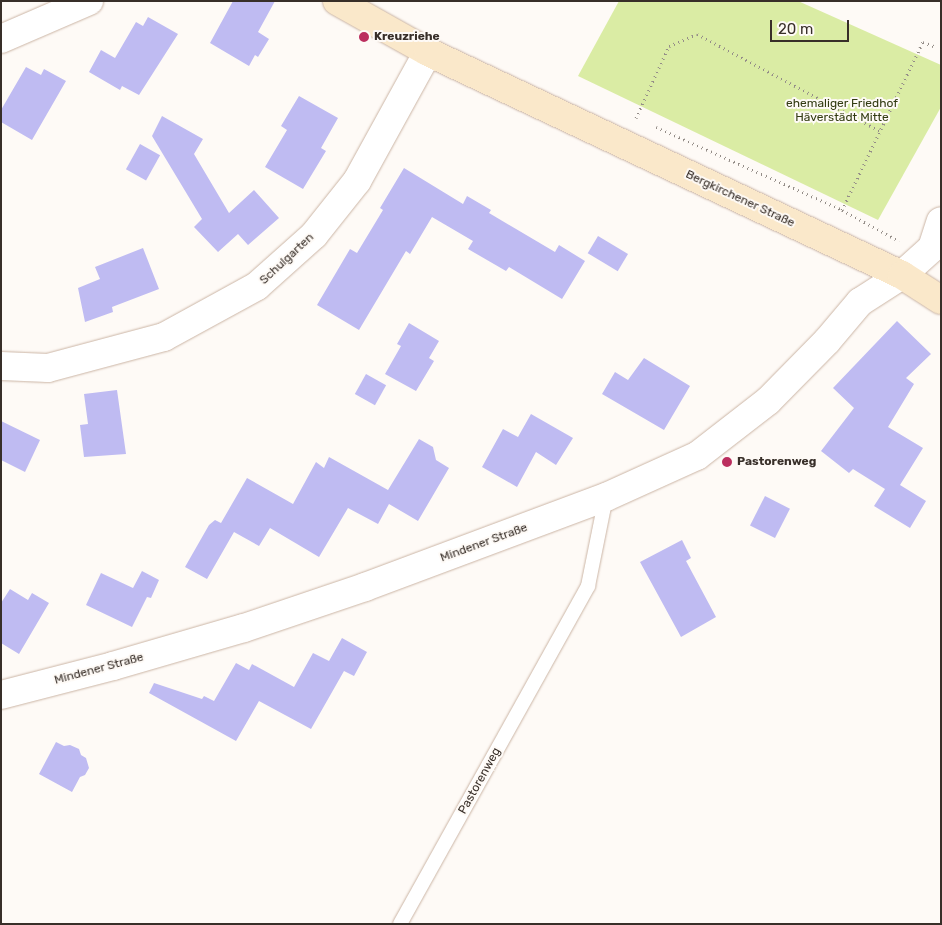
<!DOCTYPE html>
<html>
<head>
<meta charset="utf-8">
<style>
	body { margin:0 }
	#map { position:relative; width:942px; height:925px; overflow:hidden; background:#fefaf6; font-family:Rubik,sans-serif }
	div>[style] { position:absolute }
	.green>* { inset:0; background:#daeca4 }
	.building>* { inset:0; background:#bfbbf2; transform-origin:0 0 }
	.path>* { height:3px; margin-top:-1.5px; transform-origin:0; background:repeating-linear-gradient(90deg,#948d88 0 1px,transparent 0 5px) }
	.roads { filter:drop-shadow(0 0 1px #cbb5a5) drop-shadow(0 0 1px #cbb5a5) }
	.service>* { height:14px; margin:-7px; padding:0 7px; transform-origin:7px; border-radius:7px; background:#fff }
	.minor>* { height:28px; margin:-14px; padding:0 14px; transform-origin:14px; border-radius:14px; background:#fff }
	.tertiary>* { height:28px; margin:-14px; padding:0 14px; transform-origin:14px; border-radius:14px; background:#fff }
	.secondary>* { height:28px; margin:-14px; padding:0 14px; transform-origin:14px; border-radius:14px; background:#fae8ca }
	.dots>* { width:14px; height:14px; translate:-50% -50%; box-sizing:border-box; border:2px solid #fefaf6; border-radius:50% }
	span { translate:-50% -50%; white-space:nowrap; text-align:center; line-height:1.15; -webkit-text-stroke:4px #fefaf6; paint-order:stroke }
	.poi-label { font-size:12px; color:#382f29; font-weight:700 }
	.left { translate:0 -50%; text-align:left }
	.park-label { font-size:12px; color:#323b11 }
	.street-label { font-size:12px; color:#382f29 }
	.frame { position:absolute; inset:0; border:2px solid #382f29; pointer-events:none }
	.scale { position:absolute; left:770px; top:20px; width:79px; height:22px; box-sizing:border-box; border:2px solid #382f29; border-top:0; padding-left:6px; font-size:15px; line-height:18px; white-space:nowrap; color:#382f29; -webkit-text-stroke:4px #fefaf6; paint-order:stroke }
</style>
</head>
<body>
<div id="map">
	<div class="green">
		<div style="clip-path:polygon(619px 1px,798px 1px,941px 65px,941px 107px,878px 220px,578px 76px)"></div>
	</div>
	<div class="building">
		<div style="clip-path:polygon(233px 1px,275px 1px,258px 32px,269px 39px,258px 57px,255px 55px,249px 66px,210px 43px)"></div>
		<div style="clip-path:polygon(148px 17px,178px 34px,139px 95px,122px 86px,120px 90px,89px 72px,101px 50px,115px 58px,136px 22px,143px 26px)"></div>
		<div style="clip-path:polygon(26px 67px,41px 75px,44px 69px,66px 81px,32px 140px,1px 122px,1px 110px)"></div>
		<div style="clip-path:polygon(299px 96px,338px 118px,321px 148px,326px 151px,303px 189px,265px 167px,287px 130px,281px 126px)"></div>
		<div style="clip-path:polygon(162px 116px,203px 139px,194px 154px,229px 213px,254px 190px,279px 218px,248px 245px,238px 234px,218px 252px,194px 227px,202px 219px,152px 136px)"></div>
		<div style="left:140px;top:144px;width:23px;height:29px;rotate:29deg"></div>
		<div style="clip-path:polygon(404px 168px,463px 204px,467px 196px,491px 210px,489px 213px,555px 252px,559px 245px,585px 261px,562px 299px,509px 267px,506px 271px,468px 249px,473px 241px,432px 217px,410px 254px,406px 251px,359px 330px,317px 305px,350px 249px,357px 253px,383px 210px,380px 208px)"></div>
		<div style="left:598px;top:236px;width:35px;height:20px;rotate:31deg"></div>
		<div style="clip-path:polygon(143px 248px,159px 289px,112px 307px,113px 312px,85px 322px,78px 288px,100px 279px,95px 267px)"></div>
		<div style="clip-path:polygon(897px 321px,931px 354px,906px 378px,914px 384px,888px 427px,923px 448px,900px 485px,926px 501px,910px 528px,874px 506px,885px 489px,853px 469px,849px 473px,821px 451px,854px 408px,833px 388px)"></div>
		<div style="clip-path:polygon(409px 323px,439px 341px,429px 358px,434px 361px,416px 391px,385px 374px,401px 346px,397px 344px)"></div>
		<div style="clip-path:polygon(644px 358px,690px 386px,664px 430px,602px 394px,615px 372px,628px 380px)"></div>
		<div style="left:366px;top:374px;width:23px;height:23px;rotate:29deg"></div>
		<div style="clip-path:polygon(117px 390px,126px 454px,84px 457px,80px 425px,88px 424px,84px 394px)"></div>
		<div style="clip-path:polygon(531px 414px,573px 438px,556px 465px,536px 452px,517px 487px,482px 467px,503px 429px,518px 437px)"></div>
		<div style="clip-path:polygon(1px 421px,40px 440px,25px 472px,1px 460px)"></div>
		<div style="clip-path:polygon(419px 439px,433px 447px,436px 460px,449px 468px,418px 521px,389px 504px,378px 524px,348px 508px,319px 557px,270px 528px,259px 546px,234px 532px,207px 579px,185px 567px,209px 525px,215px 520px,221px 523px,247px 478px,293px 504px,316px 462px,324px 468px,329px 457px,388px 490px)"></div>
		<div style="left:765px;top:496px;width:28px;height:33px;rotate:27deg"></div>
		<div style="clip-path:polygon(682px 540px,691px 558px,686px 561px,716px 617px,681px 637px,640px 562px)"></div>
		<div style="clip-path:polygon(142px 571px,159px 580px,151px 598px,147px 597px,132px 627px,86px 605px,101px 573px,133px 588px)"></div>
		<div style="clip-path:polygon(10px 589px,28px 600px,32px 593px,49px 603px,19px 654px,1px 643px,1px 603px)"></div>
		<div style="clip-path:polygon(342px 638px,367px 652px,354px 676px,344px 671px,311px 729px,259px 701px,236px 741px,149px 693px,154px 683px,202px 699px,204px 696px,214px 701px,236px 663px,249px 670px,252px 664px,294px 687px,313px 653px,329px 661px)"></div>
		<div style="clip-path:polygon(56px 742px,64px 746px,70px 745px,79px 749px,81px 755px,86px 758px,89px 768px,85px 775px,80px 777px,72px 792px,39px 774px)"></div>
	</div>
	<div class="path">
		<div style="left:636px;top:118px;width:79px;rotate:-65.4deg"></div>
		<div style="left:669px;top:46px;width:30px;rotate:-23deg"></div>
		<div style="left:697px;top:34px;width:207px;rotate:27.9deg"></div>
		<div style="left:656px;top:127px;width:204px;rotate:24deg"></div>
		<div style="left:842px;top:210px;width:65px;rotate:28.5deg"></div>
		<div style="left:842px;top:210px;width:187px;rotate:-64.3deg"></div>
		<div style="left:923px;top:42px;width:14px;rotate:21deg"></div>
	</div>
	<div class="roads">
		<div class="service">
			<div style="left:400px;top:924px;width:387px;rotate:-60.9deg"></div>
			<div style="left:588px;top:586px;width:91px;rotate:-78.6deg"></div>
		</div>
		<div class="minor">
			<div style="left:1px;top:39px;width:96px;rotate:-23.4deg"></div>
			<div style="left:902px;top:275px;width:40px;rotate:-42deg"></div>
			<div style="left:932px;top:248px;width:28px;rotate:-72deg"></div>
			<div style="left:1px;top:366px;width:47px;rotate:2.4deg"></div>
			<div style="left:48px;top:368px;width:120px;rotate:-15deg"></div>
			<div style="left:164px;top:337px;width:106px;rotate:-28.7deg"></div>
			<div style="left:257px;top:286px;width:76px;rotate:-41.8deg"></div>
			<div style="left:314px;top:235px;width:69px;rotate:-51.5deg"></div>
			<div style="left:357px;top:181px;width:147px;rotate:-61.2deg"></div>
		</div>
		<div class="tertiary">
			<div style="left:1px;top:695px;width:116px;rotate:-14.5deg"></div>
			<div style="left:113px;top:666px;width:136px;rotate:-16.2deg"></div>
			<div style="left:244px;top:628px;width:128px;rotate:-18.7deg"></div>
			<div style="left:365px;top:587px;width:257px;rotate:-20.5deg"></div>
			<div style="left:606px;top:497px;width:100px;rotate:-24.3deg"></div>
			<div style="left:697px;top:456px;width:90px;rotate:-37.8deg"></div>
			<div style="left:768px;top:401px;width:84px;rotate:-45.5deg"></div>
			<div style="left:827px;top:341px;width:51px;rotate:-49.8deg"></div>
			<div style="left:860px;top:302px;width:50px;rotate:-32.7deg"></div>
		</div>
		<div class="secondary">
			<div style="left:337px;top:1px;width:104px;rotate:29.3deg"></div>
			<div style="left:428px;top:52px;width:524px;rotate:25.2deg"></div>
			<div style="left:902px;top:275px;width:46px;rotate:32.7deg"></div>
		</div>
	</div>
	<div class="dots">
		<div style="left:364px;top:37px;background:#bb2e5e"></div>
		<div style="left:727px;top:462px;background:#bb2e5e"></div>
	</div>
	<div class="poi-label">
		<span class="left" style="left:374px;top:37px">Kreuzriehe</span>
		<span class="left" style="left:737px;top:462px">Pastorenweg</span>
	</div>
	<div class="park-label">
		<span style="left:842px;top:111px">ehemaliger Friedhof<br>Häverstädt Mitte</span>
	</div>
	<div class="street-label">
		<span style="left:740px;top:199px;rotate:25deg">Bergkirchener Straße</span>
		<span style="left:287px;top:259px;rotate:-43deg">Schulgarten</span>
		<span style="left:484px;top:543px;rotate:-20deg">Mindener Straße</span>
		<span style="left:99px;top:669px;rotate:-15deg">Mindener Straße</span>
		<span style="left:480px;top:781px;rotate:-61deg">Pastorenweg</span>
	</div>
	<div class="frame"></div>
	<div class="scale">20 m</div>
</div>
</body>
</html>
